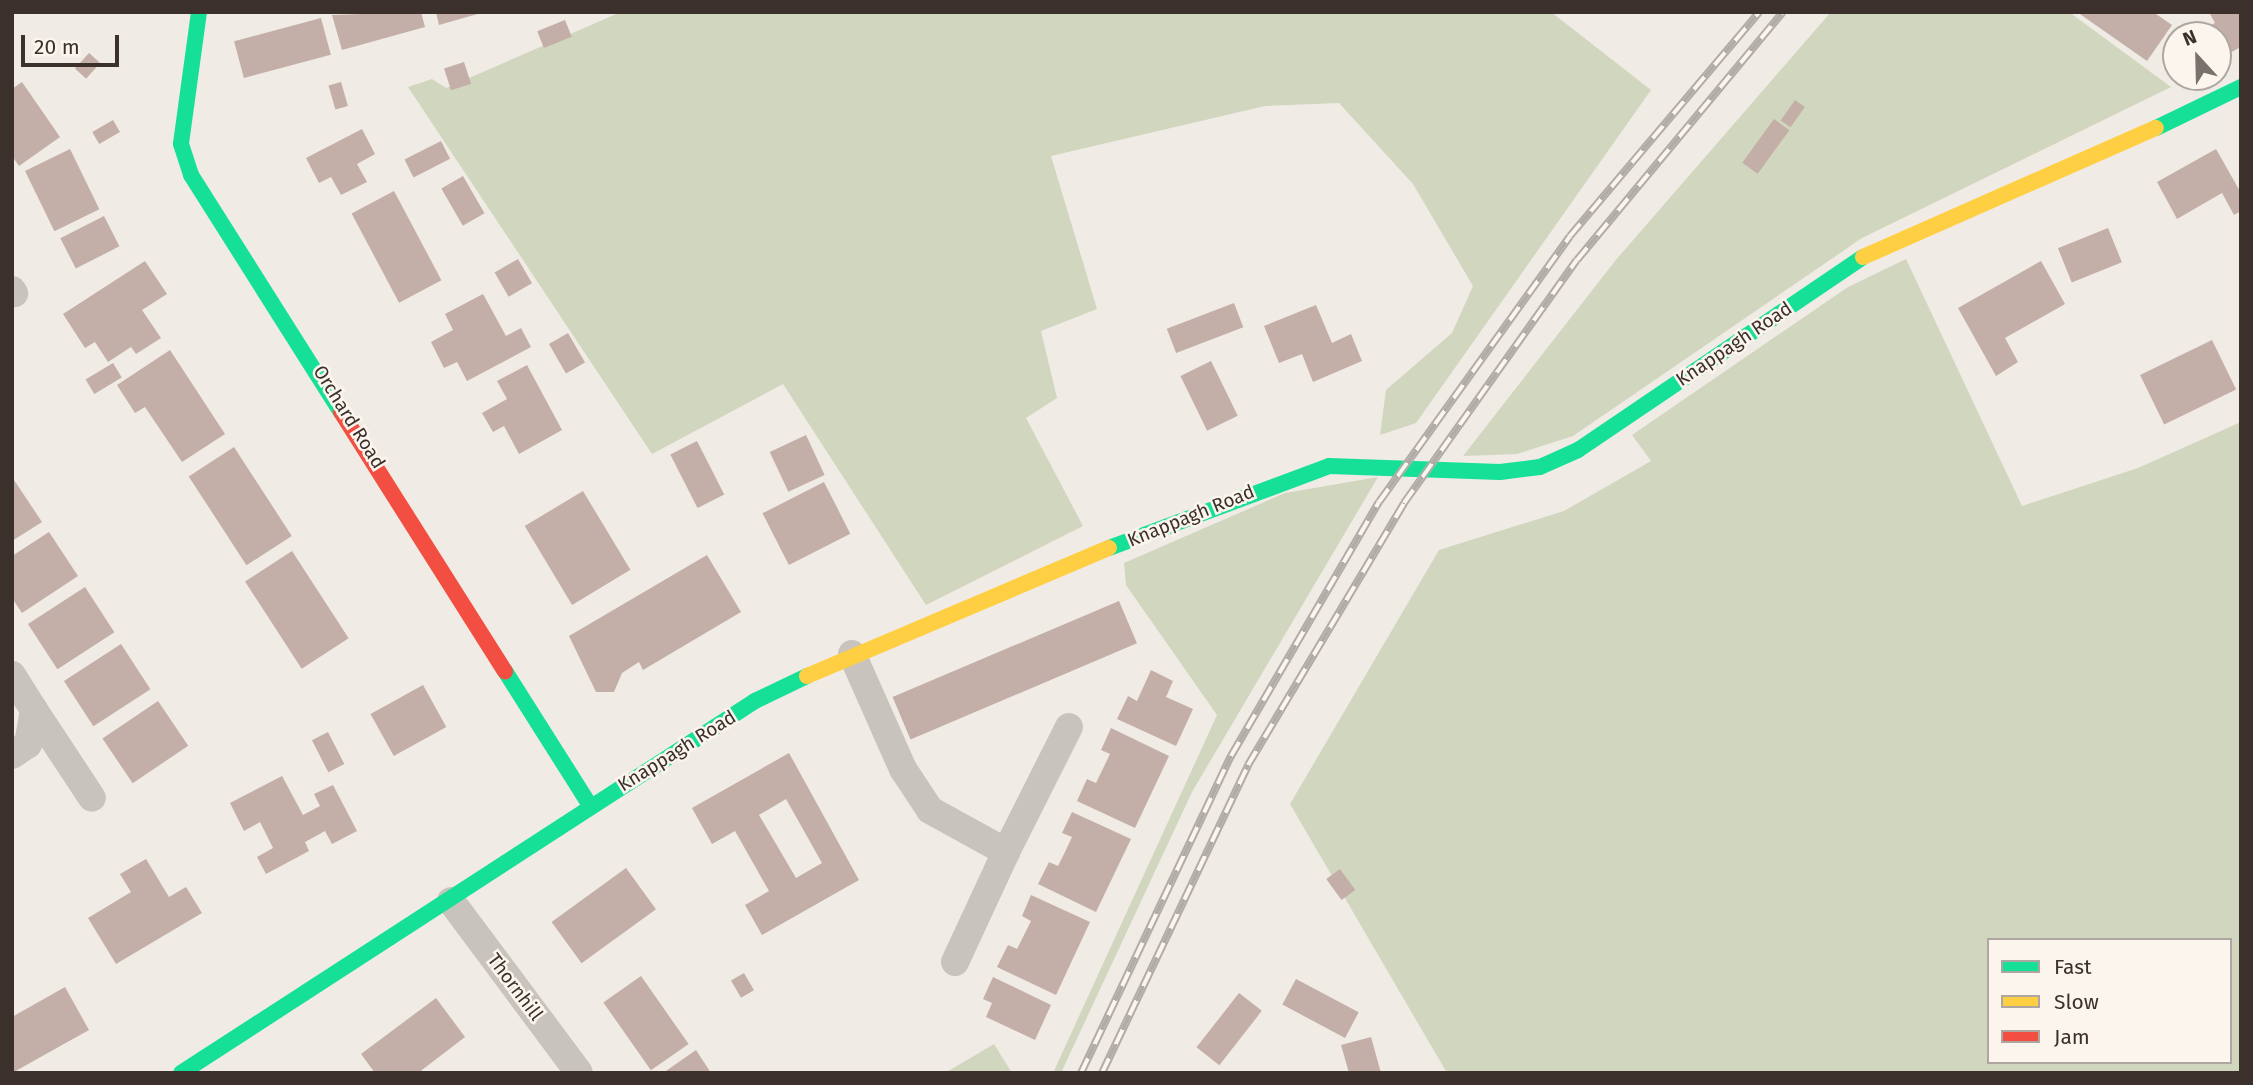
<!DOCTYPE html>
<html>
<head>
<meta charset="utf-8">
<style>
	body { margin:0 }
	#map { position:relative; width:2253px; height:1085px; overflow:hidden; background:#f0ebe5; font-family:"Fira Sans",sans-serif }
	div>[style] { position:absolute }
	.green>* { inset:0; background:#d1d6bf }
	.building>* { inset:0; background:#c3afa7; transform-origin:0 0 }
	.street>* { height:28px; margin:-14px; padding:0 14px; transform-origin:14px; border-radius:14px; background:#c9c3be }
	.fast>* { height:16px; margin:-8px; padding:0 8px; transform-origin:8px; border-radius:8px; background:#16e098 }
	.slow>* { height:16px; margin:-8px; padding:0 8px; transform-origin:8px; border-radius:8px; background:#ffcf43 }
	.jam>* { height:16px; margin:-8px; padding:0 8px; transform-origin:8px; border-radius:8px; background:#f24e42 }
	.rail>* { height:8px; margin-top:-4px; transform-origin:0; background:repeating-linear-gradient(90deg,#fbf5ee 0 16px,#b1aca8 0 32px); box-sizing:border-box; border-block:2px solid #b1aca8 }
	span { translate:-50% -50%; white-space:nowrap; text-align:center; line-height:1.15; -webkit-text-stroke:5px #fbf5ee; paint-order:stroke }
	.street-label { font-size:19px; color:#3b302b }
	.frame { position:absolute; inset:0; border:14px solid #3b302b; pointer-events:none }
	.legend { position:absolute; left:1987px; top:938px; width:245px; height:126px; box-sizing:border-box; background:#fbf5ee; border:2px solid #aea6a0; margin:0; padding:9px 12px; list-style:none; font-size:21px; color:#3b302b }
	.legend li { display:flex; align-items:center; gap:14px; height:35px }
	.legend b { width:35px; border:2px solid #aea6a0 }
	.north { position:absolute; left:2162px; top:21px; width:70px; height:70px; box-sizing:border-box; background:#fbf5ee; border:2px solid #aea6a0; border-radius:50%; rotate:338deg; font-size:19px; font-weight:700; line-height:28px; text-align:center; color:#3b302b }
	.north::after { content:''; display:block; margin:auto; width:24px; height:32px; background:#7a716c; clip-path:polygon(50% 0,100% 100%,50% 72%,0 100%) }
	.scale { position:absolute; left:21px; top:35px; width:98px; height:32px; box-sizing:border-box; border:4px solid #3b302b; border-top:0; padding-left:9px; font-size:21px; line-height:24px; white-space:nowrap; color:#3b302b; -webkit-text-stroke:5px #fbf5ee; paint-order:stroke }
</style>
</head>
<body>
<div id="map">
	<div class="green">
		<div style="clip-path:polygon(621px 12px,1551px 12px,1651px 90px,1416px 423px,1380px 435px,1386px 390px,1452px 333px,1473px 286px,1413px 184px,1339px 103px,1265px 106px,1051px 156px,1097px 309px,1041px 331px,1057px 398px,1026px 418px,1083px 526px,926px 605px,783px 384px,652px 454px,408px 87px,432px 79px,446px 88px)"></div>
		<div style="clip-path:polygon(1831px 12px,2069px 12px,2171px 87px,1862px 238px,1573px 436px,1517px 454px,1463px 456px,1615px 261px)"></div>
		<div style="clip-path:polygon(evenodd,1906px 259px,2022px 506px,2138px 468px,2241px 422px,2241px 1073px,1447px 1073px,1290px 804px,1439px 550px,1564px 511px,1651px 461px,1632px 435px,1848px 287px,1906px 259px,1989px 940px,2230px 940px,2230px 1062px,1989px 1062px,1989px 940px)"></div>
		<div style="clip-path:polygon(1378px 477px,1192px 792px,1061px 1073px,1053px 1073px,1217px 715px,1126px 585px,1124px 563px,1285px 493px)"></div>
		<div style="clip-path:polygon(994px 1044px,1012px 1073px,945px 1073px)"></div>
	</div>
	<div class="building">
		<div style="clip-path:polygon(421px 12px,425px 27px,342px 50px,332px 15px)"></div>
		<div style="clip-path:polygon(436px 12px,481px 12px,481px 13px,439px 25px)"></div>
		<div style="clip-path:polygon(2077px 12px,2153px 12px,2172px 25px,2147px 61px)"></div>
		<div style="clip-path:polygon(2209px 12px,2241px 12px,2241px 47px,2218px 59px,2218px 35px,2191px 35px,2215px 23px)"></div>
		<div style="left:321px;top:18px;width:38px;height:90px;rotate:75deg"></div>
		<div style="left:565px;top:20px;width:18px;height:30px;rotate:68deg"></div>
		<div style="left:89px;top:53px;width:15px;height:21px;rotate:42deg"></div>
		<div style="left:464px;top:62px;width:23px;height:21px;rotate:72deg"></div>
		<div style="clip-path:polygon(22px 82px,60px 137px,19px 166px,12px 156px,12px 89px)"></div>
		<div style="left:341px;top:82px;width:25px;height:13px;rotate:74deg"></div>
		<div style="left:1795px;top:100px;width:12px;height:25px;rotate:35deg"></div>
		<div style="left:1774px;top:119px;width:19px;height:54px;rotate:36deg"></div>
		<div style="left:113px;top:120px;width:14px;height:24px;rotate:60deg"></div>
		<div style="clip-path:polygon(362px 129px,375px 154px,357px 164px,367px 182px,341px 195px,331px 177px,319px 183px,306px 158px)"></div>
		<div style="left:441px;top:141px;width:20px;height:41px;rotate:63deg"></div>
		<div style="left:70px;top:149px;width:67px;height:50px;rotate:64deg"></div>
		<div style="clip-path:polygon(2216px 149px,2241px 193px,2241px 211px,2234px 215px,2222px 193px,2177px 219px,2157px 182px)"></div>
		<div style="left:463px;top:176px;width:43px;height:25px;rotate:60deg"></div>
		<div style="left:394px;top:191px;width:101px;height:48px;rotate:62deg"></div>
		<div style="left:104px;top:216px;width:34px;height:49px;rotate:63deg"></div>
		<div style="left:2108px;top:228px;width:37px;height:54px;rotate:68deg"></div>
		<div style="left:518px;top:259px;width:28px;height:27px;rotate:60deg"></div>
		<div style="clip-path:polygon(145px 261px,167px 294px,142px 310px,161px 338px,136px 354px,131px 347px,108px 362px,95px 342px,85px 348px,63px 314px)"></div>
		<div style="clip-path:polygon(2041px 261px,2065px 304px,2005px 338px,2018px 362px,1996px 376px,1958px 308px)"></div>
		<div style="clip-path:polygon(483px 294px,506px 336px,521px 328px,531px 347px,467px 381px,457px 362px,444px 368px,431px 342px,453px 330px,445px 314px)"></div>
		<div style="left:1234px;top:303px;width:26px;height:72px;rotate:69deg"></div>
		<div style="clip-path:polygon(1316px 305px,1332px 343px,1351px 334px,1362px 361px,1313px 382px,1302px 354px,1279px 363px,1264px 326px)"></div>
		<div style="left:568px;top:333px;width:34px;height:22px;rotate:60deg"></div>
		<div style="left:2212px;top:340px;width:55px;height:80px;rotate:64deg"></div>
		<div style="clip-path:polygon(170px 350px,225px 434px,182px 462px,145px 407px,135px 413px,117px 385px)"></div>
		<div style="left:1211px;top:361px;width:61px;height:34px;rotate:64deg"></div>
		<div style="left:113px;top:363px;width:17px;height:32px;rotate:59deg"></div>
		<div style="clip-path:polygon(527px 365px,562px 430px,519px 454px,504px 426px,493px 432px,482px 413px,507px 399px,497px 381px)"></div>
		<div style="left:806px;top:435px;width:44px;height:40px;rotate:65deg"></div>
		<div style="left:697px;top:441px;width:60px;height:30px;rotate:63deg"></div>
		<div style="left:234px;top:447px;width:106px;height:54px;rotate:57deg"></div>
		<div style="clip-path:polygon(12px 477px,42px 522px,12px 541px)"></div>
		<div style="left:824px;top:482px;width:58px;height:69px;rotate:63deg"></div>
		<div style="left:583px;top:491px;width:92px;height:68px;rotate:59deg"></div>
		<div style="clip-path:polygon(49px 532px,78px 576px,22px 613px,12px 598px,12px 556px)"></div>
		<div style="left:292px;top:551px;width:104px;height:56px;rotate:57deg"></div>
		<div style="clip-path:polygon(707px 555px,741px 612px,643px 670px,639px 662px,622px 673px,614px 692px,596px 692px,569px 636px)"></div>
		<div style="left:85px;top:587px;width:54px;height:68px;rotate:57deg"></div>
		<div style="left:1119px;top:601px;width:46px;height:246px;rotate:67deg"></div>
		<div style="left:121px;top:644px;width:54px;height:68px;rotate:57deg"></div>
		<div style="clip-path:polygon(1151px 670px,1173px 681px,1166px 697px,1193px 709px,1176px 746px,1117px 719px,1128px 696px,1137px 701px)"></div>
		<div style="left:423px;top:685px;width:48px;height:60px;rotate:61deg"></div>
		<div style="left:158px;top:701px;width:54px;height:67px;rotate:56deg"></div>
		<div style="clip-path:polygon(1111px 728px,1169px 756px,1135px 828px,1077px 801px,1087px 779px,1096px 783px,1110px 754px,1101px 750px)"></div>
		<div style="left:328px;top:732px;width:36px;height:18px;rotate:63deg"></div>
		<div style="clip-path:polygon(evenodd,789px 753px,859px 880px,762px 935px,745px 905px,769px 891px,735px 831px,712px 844px,692px 808px,789px 753px,786px 799px,822px 863px,796px 878px,759px 815px,786px 799px)"></div>
		<div style="clip-path:polygon(282px 776px,303px 815px,320px 806px,314px 794px,333px 785px,357px 831px,332px 844px,325px 831px,305px 842px,309px 851px,266px 874px,257px 857px,273px 848px,260px 822px,244px 831px,230px 803px)"></div>
		<div style="clip-path:polygon(1072px 812px,1131px 839px,1096px 912px,1038px 884px,1049px 862px,1058px 866px,1065px 852px,1072px 837px,1062px 833px)"></div>
		<div style="clip-path:polygon(146px 859px,169px 897px,186px 887px,202px 913px,116px 964px,88px 918px,131px 892px,120px 874px)"></div>
		<div style="left:626px;top:868px;width:51px;height:92px;rotate:54deg"></div>
		<div style="left:1340px;top:869px;width:26px;height:17px;rotate:54deg"></div>
		<div style="clip-path:polygon(1031px 895px,1090px 922px,1056px 995px,997px 967px,1008px 945px,1017px 949px,1031px 921px,1022px 916px)"></div>
		<div style="left:744px;top:973px;width:20px;height:15px;rotate:60deg"></div>
		<div style="left:641px;top:976px;width:83px;height:46px;rotate:55deg"></div>
		<div style="clip-path:polygon(993px 977px,1051px 1005px,1035px 1040px,986px 1017px,992px 1003px,983px 999px)"></div>
		<div style="left:1296px;top:979px;width:71px;height:29px;rotate:28deg"></div>
		<div style="clip-path:polygon(65px 987px,89px 1030px,12px 1073px,12px 1017px)"></div>
		<div style="left:1239px;top:993px;width:29px;height:69px;rotate:38deg"></div>
		<div style="clip-path:polygon(436px 998px,465px 1037px,418px 1073px,375px 1073px,361px 1054px)"></div>
		<div style="clip-path:polygon(1371px 1037px,1381px 1073px,1349px 1073px,1341px 1045px)"></div>
		<div style="clip-path:polygon(696px 1050px,711px 1073px,663px 1073px)"></div>
	</div>
	<div class="street">
		<div style="left:12px;top:290px;width:4px;rotate:56deg"></div>
		<div style="left:852px;top:654px;width:126px;rotate:66.1deg"></div>
		<div style="left:903px;top:769px;width:49px;rotate:56.6deg"></div>
		<div style="left:930px;top:810px;width:87px;rotate:28.9deg"></div>
		<div style="left:1006px;top:852px;width:140px;rotate:-63.3deg"></div>
		<div style="left:12px;top:675px;width:41px;rotate:57.8deg"></div>
		<div style="left:34px;top:710px;width:35px;rotate:100deg"></div>
		<div style="left:28px;top:744px;width:19px;rotate:145deg"></div>
		<div style="left:34px;top:710px;width:105px;rotate:56.6deg"></div>
		<div style="left:451px;top:901px;width:214px;rotate:53.3deg"></div>
		<div style="left:955px;top:962px;width:121px;rotate:-65.1deg"></div>
	</div>
	<div class="fast">
		<div style="left:199px;top:12px;width:133px;rotate:97.8deg"></div>
		<div style="left:181px;top:144px;width:33px;rotate:72deg"></div>
		<div style="left:191px;top:175px;width:280px;rotate:57.7deg"></div>
		<div style="left:2156px;top:128px;width:94px;rotate:-25.8deg"></div>
		<div style="left:1109px;top:548px;width:235px;rotate:-20.4deg"></div>
		<div style="left:1329px;top:466px;width:171px;rotate:2deg"></div>
		<div style="left:1500px;top:472px;width:40px;rotate:-7.1deg"></div>
		<div style="left:1540px;top:467px;width:42px;rotate:-24.1deg"></div>
		<div style="left:1578px;top:450px;width:344px;rotate:-34.1deg"></div>
		<div style="left:505px;top:671px;width:157px;rotate:57.7deg"></div>
		<div style="left:181px;top:1073px;width:684px;rotate:-32.95deg"></div>
		<div style="left:755px;top:701px;width:58px;rotate:-25.7deg"></div>
	</div>
	<div class="slow">
		<div style="left:1863px;top:257px;width:320px;rotate:-23.8deg"></div>
		<div style="left:807px;top:676px;width:328px;rotate:-23deg"></div>
	</div>
	<div class="jam">
		<div style="left:341px;top:412px;width:307px;rotate:57.7deg"></div>
	</div>
	<div class="rail">
		<div style="left:1081px;top:1073px;width:351px;rotate:-64.7deg"></div>
		<div style="left:1231px;top:756px;width:294px;rotate:-59.8deg"></div>
		<div style="left:1379px;top:502px;width:327px;rotate:-54.3deg"></div>
		<div style="left:1570px;top:236px;width:293px;rotate:-49.8deg"></div>
		<div style="left:1102px;top:1073px;width:341px;rotate:-64.6deg"></div>
		<div style="left:1248px;top:765px;width:305px;rotate:-59.2deg"></div>
		<div style="left:1404px;top:503px;width:298px;rotate:-54.6deg"></div>
		<div style="left:1577px;top:260px;width:322px;rotate:-50.3deg"></div>
	</div>
	<div class="street-label">
		<span style="left:1734px;top:344px;rotate:-34deg">Knappagh Road</span>
		<span style="left:349px;top:417px;rotate:58deg">Orchard Road</span>
		<span style="left:1191px;top:516px;rotate:-22deg">Knappagh Road</span>
		<span style="left:677px;top:751px;rotate:-32deg">Knappagh Road</span>
		<span style="left:515px;top:987px;rotate:53deg">Thornhill</span>
	</div>
	<div class="frame"></div>
	<ul class="legend">
	<li><b style="height:9px;background:#16e098"></b>Fast</li>
	<li><b style="height:9px;background:#ffcf43"></b>Slow</li>
	<li><b style="height:9px;background:#f24e42"></b>Jam</li>
	</ul>
	<div class="north">N</div>
	<div class="scale">20 m</div>
</div>
</body>
</html>
